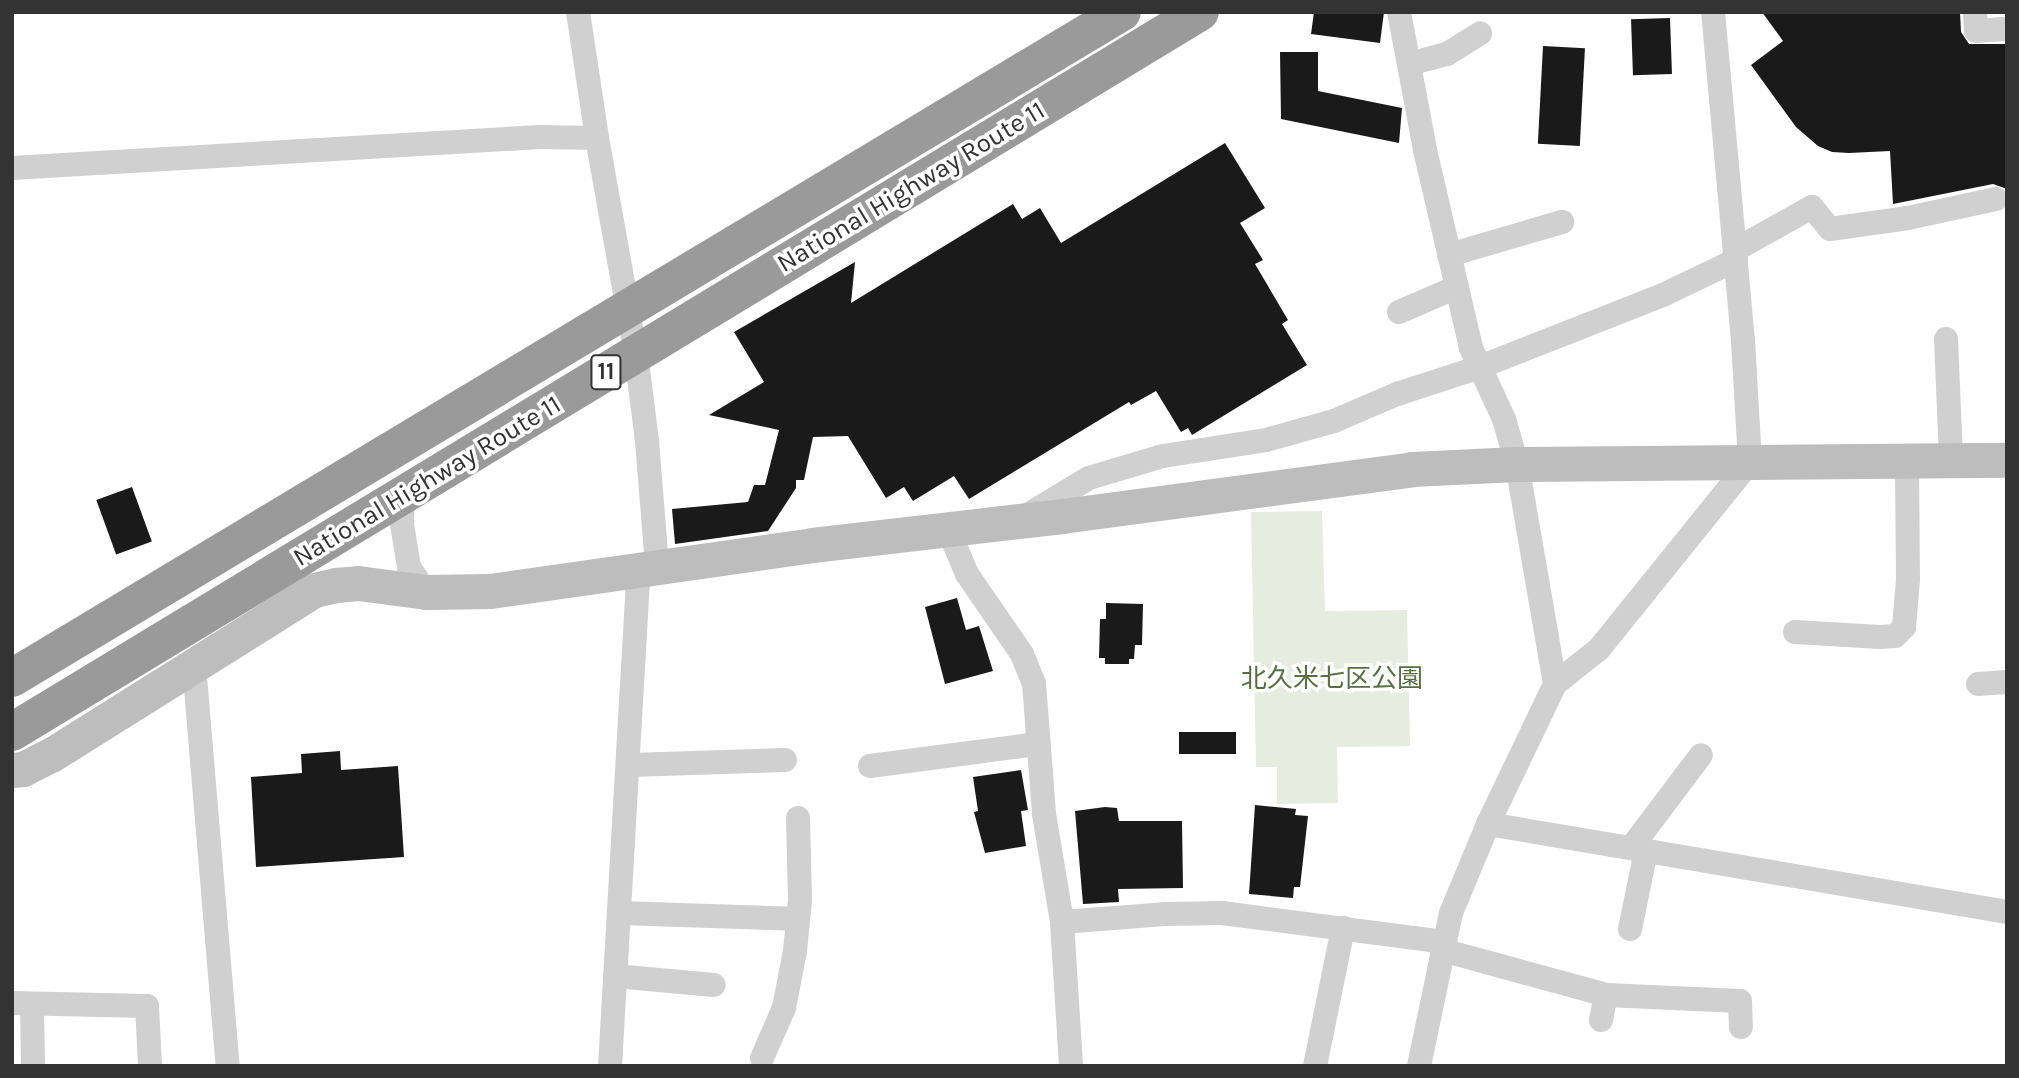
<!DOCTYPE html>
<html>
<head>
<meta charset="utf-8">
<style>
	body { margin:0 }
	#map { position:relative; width:2019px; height:1078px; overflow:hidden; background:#fff; font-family:Karla,"Noto Sans JP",sans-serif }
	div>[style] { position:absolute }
	.green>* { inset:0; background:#e6ecdf }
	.building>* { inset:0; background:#1a1a1a; transform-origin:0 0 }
	.street>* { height:24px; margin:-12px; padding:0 12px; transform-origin:12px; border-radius:12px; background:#d0d0d0 }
	.secondary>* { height:35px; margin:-17.5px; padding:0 17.5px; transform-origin:17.5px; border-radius:17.5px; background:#bdbdbd }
	.highway>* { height:38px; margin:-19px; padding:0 19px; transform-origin:19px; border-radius:19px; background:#9a9a9a }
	span { translate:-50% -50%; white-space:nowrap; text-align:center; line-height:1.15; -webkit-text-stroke:7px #fff; paint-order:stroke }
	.shield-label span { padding:2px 5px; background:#fff; border:2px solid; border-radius:5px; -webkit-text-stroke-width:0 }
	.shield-label { font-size:24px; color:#333; font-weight:700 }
	.street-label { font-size:26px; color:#333 }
	.park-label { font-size:26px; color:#56703f }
	.frame { position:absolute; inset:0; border:14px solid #333; pointer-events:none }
</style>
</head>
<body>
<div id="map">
	<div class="green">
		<div style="clip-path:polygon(1322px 511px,1325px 611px,1407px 610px,1410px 746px,1337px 747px,1338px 803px,1277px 804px,1277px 767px,1256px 767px,1251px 512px)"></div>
	</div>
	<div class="building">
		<div style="clip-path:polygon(1314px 12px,1384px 12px,1380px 43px,1311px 34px)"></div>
		<div style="clip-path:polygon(1762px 12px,1960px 12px,1961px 32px,1969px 44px,2007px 44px,2007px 189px,1993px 184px,1893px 204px,1890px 151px,1849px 153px,1832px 152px,1818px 146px,1796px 127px,1751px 65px,1783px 41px)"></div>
		<div style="left:1670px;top:18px;width:56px;height:39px;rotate:88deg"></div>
		<div style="left:1543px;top:46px;width:42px;height:98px;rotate:3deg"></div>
		<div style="clip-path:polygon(1280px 52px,1318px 52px,1318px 91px,1402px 108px,1399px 143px,1281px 119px)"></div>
		<div style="clip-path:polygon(1225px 143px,1265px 208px,1240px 223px,1263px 260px,1255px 264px,1288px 320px,1282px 324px,1307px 365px,1192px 435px,1188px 428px,1181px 432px,1156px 391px,1131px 405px,1129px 402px,969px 499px,954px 476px,913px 501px,904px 487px,886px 498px,848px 436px,813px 437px,804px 480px,796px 480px,796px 488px,768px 531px,675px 544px,672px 509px,748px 502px,754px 485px,765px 485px,779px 430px,709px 415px,764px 382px,734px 332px,855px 262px,851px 303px,1013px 204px,1022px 219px,1040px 208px,1061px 243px)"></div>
		<div style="left:132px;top:487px;width:58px;height:38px;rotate:70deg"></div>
		<div style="clip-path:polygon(957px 598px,966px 630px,979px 626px,993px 671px,945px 684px,925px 607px)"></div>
		<div style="clip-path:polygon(1106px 603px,1143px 604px,1142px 645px,1135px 645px,1134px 659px,1129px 659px,1129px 664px,1105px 664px,1105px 658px,1099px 658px,1100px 619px,1106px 619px)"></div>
		<div style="left:1236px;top:732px;width:22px;height:57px;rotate:90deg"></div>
		<div style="clip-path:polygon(340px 751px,341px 770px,398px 766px,404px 857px,256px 867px,251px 777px,302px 773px,301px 754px)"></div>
		<div style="clip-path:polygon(1021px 770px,1028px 810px,1021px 811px,1026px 846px,985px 853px,974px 812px,978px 811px,973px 777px)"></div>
		<div style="clip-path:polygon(1255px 805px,1296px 809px,1295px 815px,1308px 816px,1300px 887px,1294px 887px,1293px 898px,1249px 894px)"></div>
		<div style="clip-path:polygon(1105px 807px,1117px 808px,1119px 821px,1182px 821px,1183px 888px,1118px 889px,1119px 902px,1083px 904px,1075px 811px)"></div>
	</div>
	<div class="street">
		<div style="left:578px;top:12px;width:127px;rotate:81.4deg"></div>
		<div style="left:1399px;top:12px;width:140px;rotate:79.3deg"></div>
		<div style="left:1425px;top:150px;width:203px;rotate:76.9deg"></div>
		<div style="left:1471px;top:348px;width:78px;rotate:65.1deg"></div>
		<div style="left:1504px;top:419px;width:47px;rotate:73.9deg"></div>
		<div style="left:1517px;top:464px;width:223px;rotate:80.2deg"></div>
		<div style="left:1975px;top:12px;width:19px;rotate:87deg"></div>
		<div style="left:1976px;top:31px;width:31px;rotate:-4deg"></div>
		<div style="left:1409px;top:64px;width:39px;rotate:-15deg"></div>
		<div style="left:1447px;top:54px;width:39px;rotate:-32deg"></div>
		<div style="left:12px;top:168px;width:529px;rotate:-3.36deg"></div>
		<div style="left:540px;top:137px;width:57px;rotate:1deg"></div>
		<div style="left:597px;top:138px;width:219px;rotate:79.8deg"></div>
		<div style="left:636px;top:354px;width:88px;rotate:82.8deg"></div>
		<div style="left:647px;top:441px;width:125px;rotate:85.4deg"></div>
		<div style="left:1735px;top:250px;width:88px;rotate:-29.2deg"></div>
		<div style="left:1812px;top:207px;width:28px;rotate:51deg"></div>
		<div style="left:1830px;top:229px;width:79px;rotate:-8deg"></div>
		<div style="left:1908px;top:218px;width:90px;rotate:-12.2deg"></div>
		<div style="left:1449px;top:255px;width:118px;rotate:-16.3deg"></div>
		<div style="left:1399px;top:312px;width:63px;rotate:-23.3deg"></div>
		<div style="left:1946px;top:339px;width:121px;rotate:87.6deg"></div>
		<div style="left:403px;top:494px;width:30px;rotate:92deg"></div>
		<div style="left:402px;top:524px;width:44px;rotate:80.8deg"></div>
		<div style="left:409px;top:567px;width:30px;rotate:56deg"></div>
		<div style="left:1024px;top:517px;width:76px;rotate:-31deg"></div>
		<div style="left:1089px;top:478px;width:77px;rotate:-16.6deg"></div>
		<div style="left:1163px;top:456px;width:104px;rotate:-8.8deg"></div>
		<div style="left:1266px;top:440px;width:71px;rotate:-15.6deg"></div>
		<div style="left:1334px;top:421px;width:69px;rotate:-23.2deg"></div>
		<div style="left:1397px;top:394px;width:87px;rotate:-18deg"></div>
		<div style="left:1480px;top:367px;width:197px;rotate:-21.5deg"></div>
		<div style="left:1663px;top:295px;width:81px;rotate:-25.6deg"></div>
		<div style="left:948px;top:529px;width:49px;rotate:67.1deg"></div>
		<div style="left:967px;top:574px;width:97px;rotate:55.5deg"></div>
		<div style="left:1022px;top:654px;width:31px;rotate:68deg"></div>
		<div style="left:1034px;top:683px;width:131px;rotate:85.6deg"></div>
		<div style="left:1044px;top:814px;width:109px;rotate:80.5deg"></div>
		<div style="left:1062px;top:922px;width:144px;rotate:86.4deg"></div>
		<div style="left:1795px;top:632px;width:85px;rotate:3.4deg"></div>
		<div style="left:1880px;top:637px;width:15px;rotate:-4deg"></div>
		<div style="left:1895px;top:636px;width:13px;rotate:-45deg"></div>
		<div style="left:1904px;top:627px;width:48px;rotate:-85.2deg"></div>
		<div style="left:1908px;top:579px;width:119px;rotate:-90.5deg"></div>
		<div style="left:194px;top:665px;width:402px;rotate:85.2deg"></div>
		<div style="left:1978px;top:684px;width:29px;rotate:-4deg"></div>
		<div style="left:629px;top:765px;width:156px;rotate:-1.8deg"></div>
		<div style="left:870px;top:766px;width:169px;rotate:-7.5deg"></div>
		<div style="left:1488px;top:824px;width:526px;rotate:9.62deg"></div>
		<div style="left:1631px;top:848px;width:116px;rotate:-53deg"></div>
		<div style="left:619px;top:913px;width:179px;rotate:1.9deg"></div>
		<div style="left:1062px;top:922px;width:103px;rotate:-4.4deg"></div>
		<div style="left:1165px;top:914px;width:57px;rotate:-1deg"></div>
		<div style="left:1222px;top:913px;width:224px;rotate:7.4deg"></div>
		<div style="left:1630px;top:929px;width:80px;rotate:-78.4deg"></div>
		<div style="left:1442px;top:950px;width:170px;rotate:15.3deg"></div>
		<div style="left:1606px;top:995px;width:134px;rotate:2.6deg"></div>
		<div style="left:1740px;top:1001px;width:26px;rotate:88deg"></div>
		<div style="left:615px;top:976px;width:99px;rotate:5.2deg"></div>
		<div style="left:12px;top:1003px;width:135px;rotate:1.3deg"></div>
		<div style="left:147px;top:1006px;width:60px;rotate:87.1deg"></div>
		<div style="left:32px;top:1004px;width:62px;rotate:89.1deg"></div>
		<div style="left:1601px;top:1020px;width:25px;rotate:-79deg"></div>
		<div style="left:762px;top:1058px;width:55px;rotate:-66.3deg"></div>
		<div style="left:784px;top:1008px;width:58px;rotate:-79.1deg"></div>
		<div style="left:795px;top:951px;width:51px;rotate:-84.4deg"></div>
		<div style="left:800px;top:900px;width:82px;rotate:-91.4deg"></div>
		<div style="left:610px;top:1066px;width:498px;rotate:-86.7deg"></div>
		<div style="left:1315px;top:1066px;width:141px;rotate:-78.5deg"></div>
		<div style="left:1419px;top:1066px;width:156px;rotate:-78.2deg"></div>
		<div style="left:1451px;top:913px;width:96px;rotate:-67.4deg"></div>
		<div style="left:1488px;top:824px;width:155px;rotate:-64.4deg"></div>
		<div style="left:1555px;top:684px;width:56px;rotate:-38.5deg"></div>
		<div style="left:1599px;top:649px;width:240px;rotate:-51.1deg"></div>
		<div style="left:1750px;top:462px;width:121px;rotate:-93.3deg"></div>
		<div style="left:1743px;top:341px;width:330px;rotate:-95.2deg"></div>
	</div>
	<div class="secondary">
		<div style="left:12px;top:770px;width:11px;rotate:-5deg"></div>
		<div style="left:23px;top:769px;width:31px;rotate:-27deg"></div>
		<div style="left:51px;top:755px;width:310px;rotate:-32.1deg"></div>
		<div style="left:314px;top:590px;width:23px;rotate:-13deg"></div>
		<div style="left:336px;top:585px;width:22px;rotate:-5deg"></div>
		<div style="left:358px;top:583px;width:69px;rotate:7.5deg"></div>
		<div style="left:426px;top:592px;width:64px;rotate:-0.9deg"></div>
		<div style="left:490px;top:591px;width:325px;rotate:-8.1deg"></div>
		<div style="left:812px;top:545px;width:252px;rotate:-6.6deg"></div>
		<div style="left:1062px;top:516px;width:353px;rotate:-7.6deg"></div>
		<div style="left:1412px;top:469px;width:105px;rotate:-2.7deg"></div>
		<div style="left:1517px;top:464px;width:490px;rotate:-0.5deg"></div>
	</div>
	<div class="highway">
		<div style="left:12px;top:678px;width:1294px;rotate:-30.96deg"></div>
		<div style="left:12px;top:732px;width:1389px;rotate:-31.22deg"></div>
	</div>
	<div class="shield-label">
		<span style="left:606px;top:372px">11</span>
	</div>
	<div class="street-label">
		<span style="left:911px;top:187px;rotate:-31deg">National Highway Route 11</span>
		<span style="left:427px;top:481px;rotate:-31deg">National Highway Route 11</span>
	</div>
	<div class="park-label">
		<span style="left:1332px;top:679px">北久米七区公園</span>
	</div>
	<div class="frame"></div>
</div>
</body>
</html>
